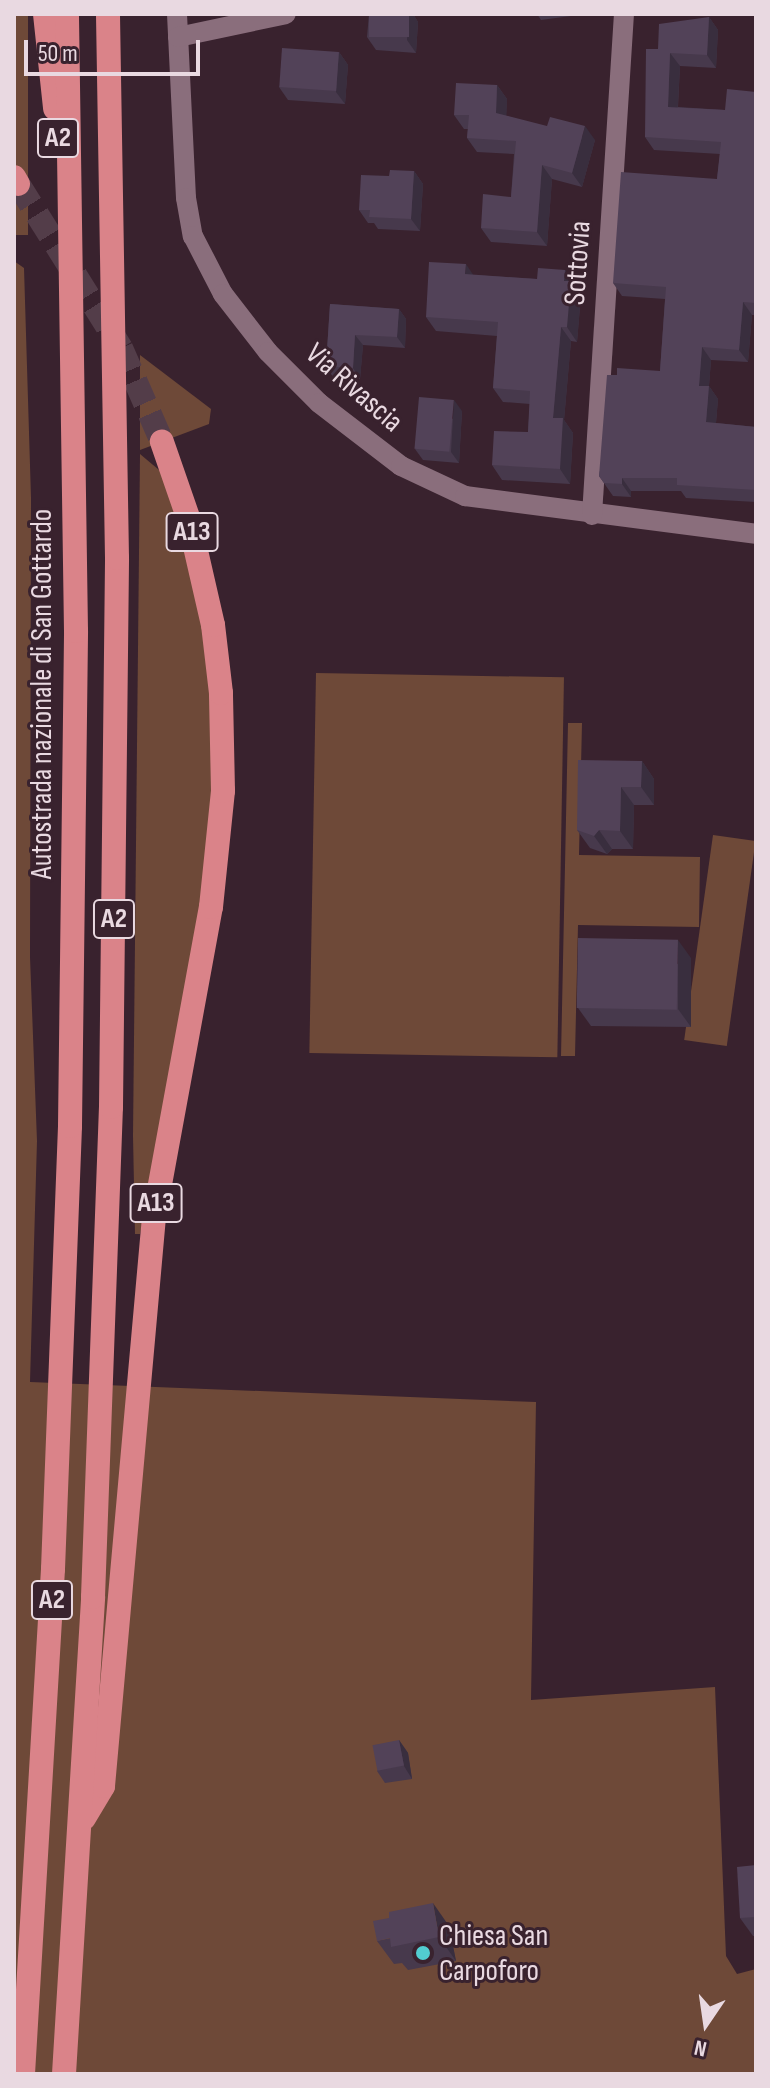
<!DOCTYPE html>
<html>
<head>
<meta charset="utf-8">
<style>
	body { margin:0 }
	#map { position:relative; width:770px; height:2088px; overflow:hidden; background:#39222e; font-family:"Sofia Sans Condensed",sans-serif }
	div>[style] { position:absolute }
	.green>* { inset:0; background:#6e4938; transform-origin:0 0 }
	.highway-tunnel>* { height:24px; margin-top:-12px; transform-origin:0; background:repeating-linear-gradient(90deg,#533d49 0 24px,transparent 0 36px) }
	.street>* { height:20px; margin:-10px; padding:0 10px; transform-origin:10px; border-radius:10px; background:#8a6e7c }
	.highway>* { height:24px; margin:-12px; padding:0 12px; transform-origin:12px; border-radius:12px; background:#da8389 }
	.wall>* { inset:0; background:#47394c }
	.shaded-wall>* { inset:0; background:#392e3e }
	.building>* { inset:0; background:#524258; transform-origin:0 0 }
	.dots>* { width:22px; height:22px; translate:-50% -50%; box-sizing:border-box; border:4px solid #39222e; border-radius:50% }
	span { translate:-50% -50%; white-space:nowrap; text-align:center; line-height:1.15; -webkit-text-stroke:6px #39222e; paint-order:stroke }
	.shield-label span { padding:2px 6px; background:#39222e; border:2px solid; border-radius:6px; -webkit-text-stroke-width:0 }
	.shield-label { font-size:28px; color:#e9d9e1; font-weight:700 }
	.street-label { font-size:30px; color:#e9d9e1 }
	.poi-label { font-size:30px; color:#e9d9e1 }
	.left { translate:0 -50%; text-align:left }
	.frame { position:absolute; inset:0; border:16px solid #e9d9e1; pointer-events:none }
	.north { position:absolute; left:666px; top:1984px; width:80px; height:80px; -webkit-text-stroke:6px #39222e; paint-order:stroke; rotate:193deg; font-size:22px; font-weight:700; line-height:32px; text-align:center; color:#e9d9e1 }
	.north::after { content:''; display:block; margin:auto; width:28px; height:36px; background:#e9d9e1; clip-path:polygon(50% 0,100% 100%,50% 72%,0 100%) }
	.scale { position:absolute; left:24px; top:40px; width:176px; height:36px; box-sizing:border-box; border:4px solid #e9d9e1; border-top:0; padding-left:10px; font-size:24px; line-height:28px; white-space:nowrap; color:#e9d9e1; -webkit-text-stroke:6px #39222e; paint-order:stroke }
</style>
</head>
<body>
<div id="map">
	<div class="green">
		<div style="left:14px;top:14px;width:14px;height:221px"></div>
		<div style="clip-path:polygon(14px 261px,24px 268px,31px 498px,30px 957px,37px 1141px,30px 1382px,536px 1402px,531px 1700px,715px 1687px,726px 1956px,737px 1974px,756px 1969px,756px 2074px,14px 2074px)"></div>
		<div style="clip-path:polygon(140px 355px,211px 409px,209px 424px,140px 450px)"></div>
		<div style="clip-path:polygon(140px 454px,165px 475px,197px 586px,215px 732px,208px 867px,140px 1234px,135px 1234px,133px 1136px)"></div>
		<div style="left:316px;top:673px;width:248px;height:380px;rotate:1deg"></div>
		<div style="clip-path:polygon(568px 723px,582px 723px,579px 855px,700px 857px,699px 927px,578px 925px,575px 1056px,561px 1056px)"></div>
		<div style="left:713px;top:835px;width:43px;height:207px;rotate:8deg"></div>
	</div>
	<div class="highway-tunnel">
		<div style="left:18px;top:184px;width:194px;rotate:57.9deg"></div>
		<div style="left:121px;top:348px;width:103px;rotate:66.4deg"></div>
	</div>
	<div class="street">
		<div style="left:177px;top:14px;width:184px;rotate:87.2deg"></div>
		<div style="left:186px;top:198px;width:39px;rotate:80deg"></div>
		<div style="left:193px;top:236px;width:65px;rotate:62.7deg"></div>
		<div style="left:223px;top:294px;width:73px;rotate:52.2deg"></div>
		<div style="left:268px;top:352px;width:72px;rotate:45deg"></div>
		<div style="left:319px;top:403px;width:103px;rotate:37.5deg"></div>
		<div style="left:401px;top:466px;width:71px;rotate:25.1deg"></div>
		<div style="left:465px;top:496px;width:293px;rotate:7.4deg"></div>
		<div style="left:178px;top:37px;width:110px;rotate:-12deg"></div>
		<div style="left:592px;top:515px;width:502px;rotate:-86.35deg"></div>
	</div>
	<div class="highway">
		<div style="left:45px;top:14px;width:95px;rotate:83.9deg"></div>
		<div style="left:14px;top:177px;width:8px;rotate:60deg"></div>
		<div style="left:84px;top:1818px;width:37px;rotate:-59deg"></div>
		<div style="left:103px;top:1786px;width:571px;rotate:-84.88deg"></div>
		<div style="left:154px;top:1217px;width:315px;rotate:-79.6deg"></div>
		<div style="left:211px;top:907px;width:117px;rotate:-84.1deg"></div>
		<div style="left:223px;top:791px;width:98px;rotate:-91.2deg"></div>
		<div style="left:221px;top:693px;width:68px;rotate:-96.7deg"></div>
		<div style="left:213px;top:625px;width:108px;rotate:-102.9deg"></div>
		<div style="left:189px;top:520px;width:83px;rotate:-109.1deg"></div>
		<div style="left:23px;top:2074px;width:506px;rotate:-86.6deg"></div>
		<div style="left:53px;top:1569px;width:443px;rotate:-87.8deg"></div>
		<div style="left:70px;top:1126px;width:495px;rotate:-89.3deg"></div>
		<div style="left:76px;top:631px;width:617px;rotate:-90.84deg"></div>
		<div style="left:64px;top:2074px;width:478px;rotate:-86.5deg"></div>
		<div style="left:93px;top:1597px;width:490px;rotate:-87.9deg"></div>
		<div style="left:111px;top:1107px;width:549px;rotate:-89.37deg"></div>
		<div style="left:117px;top:558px;width:544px;rotate:-90.95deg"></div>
	</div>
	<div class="wall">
		<div style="clip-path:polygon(369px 14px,413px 14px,418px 22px,416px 53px,376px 50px,367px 37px)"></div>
		<div style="clip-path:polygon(537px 14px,586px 14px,541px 20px)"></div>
		<div style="clip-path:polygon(709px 17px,718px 30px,716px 68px,680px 66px,678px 107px,725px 110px,756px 92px,756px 315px,752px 315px,748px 362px,711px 360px,709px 386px,718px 399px,716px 423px,756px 427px,756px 502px,686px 498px,681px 491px,631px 491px,631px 497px,613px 496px,599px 476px,617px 375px,660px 371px,665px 299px,622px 296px,613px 283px,717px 179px,720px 154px,654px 150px,645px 137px,658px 49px)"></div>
		<div style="clip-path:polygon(339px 52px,348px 65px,345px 104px,288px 100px,279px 87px)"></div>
		<div style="clip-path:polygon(497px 85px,507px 99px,506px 116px,595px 140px,582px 187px,552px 179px,547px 246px,491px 242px,481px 228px,511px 197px,514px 154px,477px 152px,467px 138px,468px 129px,464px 129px,454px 115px)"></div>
		<div style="clip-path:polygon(414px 171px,423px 184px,420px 231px,378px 229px,374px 223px,368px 223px,359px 210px,389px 176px)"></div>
		<div style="clip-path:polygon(565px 270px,581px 295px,577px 342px,571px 341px,564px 420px,573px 433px,570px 484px,502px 480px,492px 465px,528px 432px,530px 404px,503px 402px,493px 388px,497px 336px,436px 331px,426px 317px,473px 275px,537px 279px)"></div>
		<div style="clip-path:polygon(330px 304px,399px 309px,406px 319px,405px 348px,363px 345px,360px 379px,333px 377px,326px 366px)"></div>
		<div style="clip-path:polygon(462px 411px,459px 463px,423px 460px,415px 449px)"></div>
		<div style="clip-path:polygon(642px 761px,654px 779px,654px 805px,634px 805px,633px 849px,612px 849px,607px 854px,590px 848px,577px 830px)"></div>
		<div style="clip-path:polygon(691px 958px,691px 1027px,591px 1026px,578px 1008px)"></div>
		<div style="clip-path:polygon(399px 1740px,408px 1753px,412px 1779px,385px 1783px,377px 1771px)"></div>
		<div style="clip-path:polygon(756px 1865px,756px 1936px,753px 1936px,740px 1918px)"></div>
		<div style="clip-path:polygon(449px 1926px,456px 1961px,408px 1970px,402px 1963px,394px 1964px,377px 1941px)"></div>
	</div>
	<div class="shaded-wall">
		<div style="clip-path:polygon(409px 14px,413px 14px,418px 22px,416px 53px,407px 40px)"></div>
		<div style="clip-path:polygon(709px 17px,718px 30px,716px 68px,707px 55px)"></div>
		<div style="clip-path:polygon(339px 52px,348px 65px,345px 104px,336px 92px)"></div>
		<div style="clip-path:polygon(670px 53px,680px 66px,677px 120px,668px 107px)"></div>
		<div style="clip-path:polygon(497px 85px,507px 99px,506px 127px,496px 113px)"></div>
		<div style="clip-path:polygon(585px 126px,595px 140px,582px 187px,572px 173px)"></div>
		<div style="clip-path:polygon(542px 165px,552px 179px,547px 246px,537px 232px)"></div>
		<div style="clip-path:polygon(414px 171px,423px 184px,420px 231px,411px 219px)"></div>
		<div style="clip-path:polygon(466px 264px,476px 279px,465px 274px)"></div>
		<div style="clip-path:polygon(565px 270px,581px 295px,577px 342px,567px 327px,564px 281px)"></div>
		<div style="clip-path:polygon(743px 302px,752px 315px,748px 362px,739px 350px)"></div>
		<div style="clip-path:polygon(399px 309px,406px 319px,405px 348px,397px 337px)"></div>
		<div style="clip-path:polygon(561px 327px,571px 341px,564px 420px,573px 433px,570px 484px,560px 469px,553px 418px)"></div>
		<div style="clip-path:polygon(355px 335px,363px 345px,360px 379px,353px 368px)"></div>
		<div style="clip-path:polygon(702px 347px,711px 360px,708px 399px,699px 386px)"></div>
		<div style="clip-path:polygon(709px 386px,718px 399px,715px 434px,706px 422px)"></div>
		<div style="clip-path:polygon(454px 400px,462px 411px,459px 463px,451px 452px)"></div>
		<div style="clip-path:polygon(622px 478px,631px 491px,631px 497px,622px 484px)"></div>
		<div style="clip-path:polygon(642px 761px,654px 779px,654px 805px,641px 787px)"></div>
		<div style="clip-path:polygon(621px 787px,634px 805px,633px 849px,620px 831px)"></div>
		<div style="clip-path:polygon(599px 830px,612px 849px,607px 854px,594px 836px)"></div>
		<div style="clip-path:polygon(678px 940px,691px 958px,691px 1027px,678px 1009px)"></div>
		<div style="clip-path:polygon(399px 1740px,408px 1753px,412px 1779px,404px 1766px)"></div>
		<div style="clip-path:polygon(433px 1903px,449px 1926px,456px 1961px,439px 1937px)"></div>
	</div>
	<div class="building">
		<div style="left:369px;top:14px;width:40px;height:23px"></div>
		<div style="clip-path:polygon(709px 17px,707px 55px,670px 53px,668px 107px,725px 110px,727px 89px,756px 92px,756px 303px,743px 302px,739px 350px,702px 347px,699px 386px,709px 386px,706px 422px,756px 427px,756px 490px,677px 485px,677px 478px,622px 478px,622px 484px,604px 483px,599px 476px,607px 375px,617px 375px,617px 368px,660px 371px,666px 287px,613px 283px,621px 172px,717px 179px,721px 142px,645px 137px,646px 49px,658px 49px,659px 24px)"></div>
		<div style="left:282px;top:48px;width:57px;height:39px;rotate:4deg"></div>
		<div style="clip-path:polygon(456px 83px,497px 85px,496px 113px,547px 126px,550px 117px,585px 126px,572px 173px,542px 165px,537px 232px,481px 228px,483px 194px,511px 197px,516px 141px,467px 138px,469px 115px,454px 115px)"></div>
		<div style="clip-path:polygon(390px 170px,414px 171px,411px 219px,369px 217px,370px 210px,359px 210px,361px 175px,389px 176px)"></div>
		<div style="clip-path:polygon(429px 262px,466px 264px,465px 274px,537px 279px,538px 268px,565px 270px,564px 281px,571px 281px,567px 327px,561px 327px,553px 418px,563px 418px,560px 469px,492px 465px,494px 431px,528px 432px,530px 391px,493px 388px,498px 322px,426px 317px)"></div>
		<div style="clip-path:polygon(330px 304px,399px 309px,397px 337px,355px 335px,353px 368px,326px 366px)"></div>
		<div style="left:419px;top:397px;width:35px;height:52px;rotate:5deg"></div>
		<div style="clip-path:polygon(578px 760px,642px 761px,641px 787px,621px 787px,620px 831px,599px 830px,594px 836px,577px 830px)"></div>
		<div style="left:578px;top:938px;width:100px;height:70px;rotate:1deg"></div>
		<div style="left:399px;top:1740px;width:26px;height:27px;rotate:79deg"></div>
		<div style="clip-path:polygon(756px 1865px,756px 1917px,740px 1918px,737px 1867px)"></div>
		<div style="clip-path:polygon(433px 1903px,439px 1937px,391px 1947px,390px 1938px,377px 1941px,373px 1921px,389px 1918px,389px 1912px)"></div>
	</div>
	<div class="dots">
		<div style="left:423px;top:1953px;background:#52ccd0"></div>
	</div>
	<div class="shield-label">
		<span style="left:58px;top:138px">A2</span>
		<span style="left:192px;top:532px">A13</span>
		<span style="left:114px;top:919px">A2</span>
		<span style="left:156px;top:1203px">A13</span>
		<span style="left:52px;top:1600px">A2</span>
	</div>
	<div class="street-label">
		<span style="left:578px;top:263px;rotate:-86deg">Sottovia</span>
		<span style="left:354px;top:388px;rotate:41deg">Via Rivascia</span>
		<span style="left:42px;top:694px;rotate:-90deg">Autostrada nazionale di San Gottardo</span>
	</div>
	<div class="poi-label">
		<span class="left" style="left:439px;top:1953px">Chiesa San<br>Carpoforo</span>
	</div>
	<div class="frame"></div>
	<div class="north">N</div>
	<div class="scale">50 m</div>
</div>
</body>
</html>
